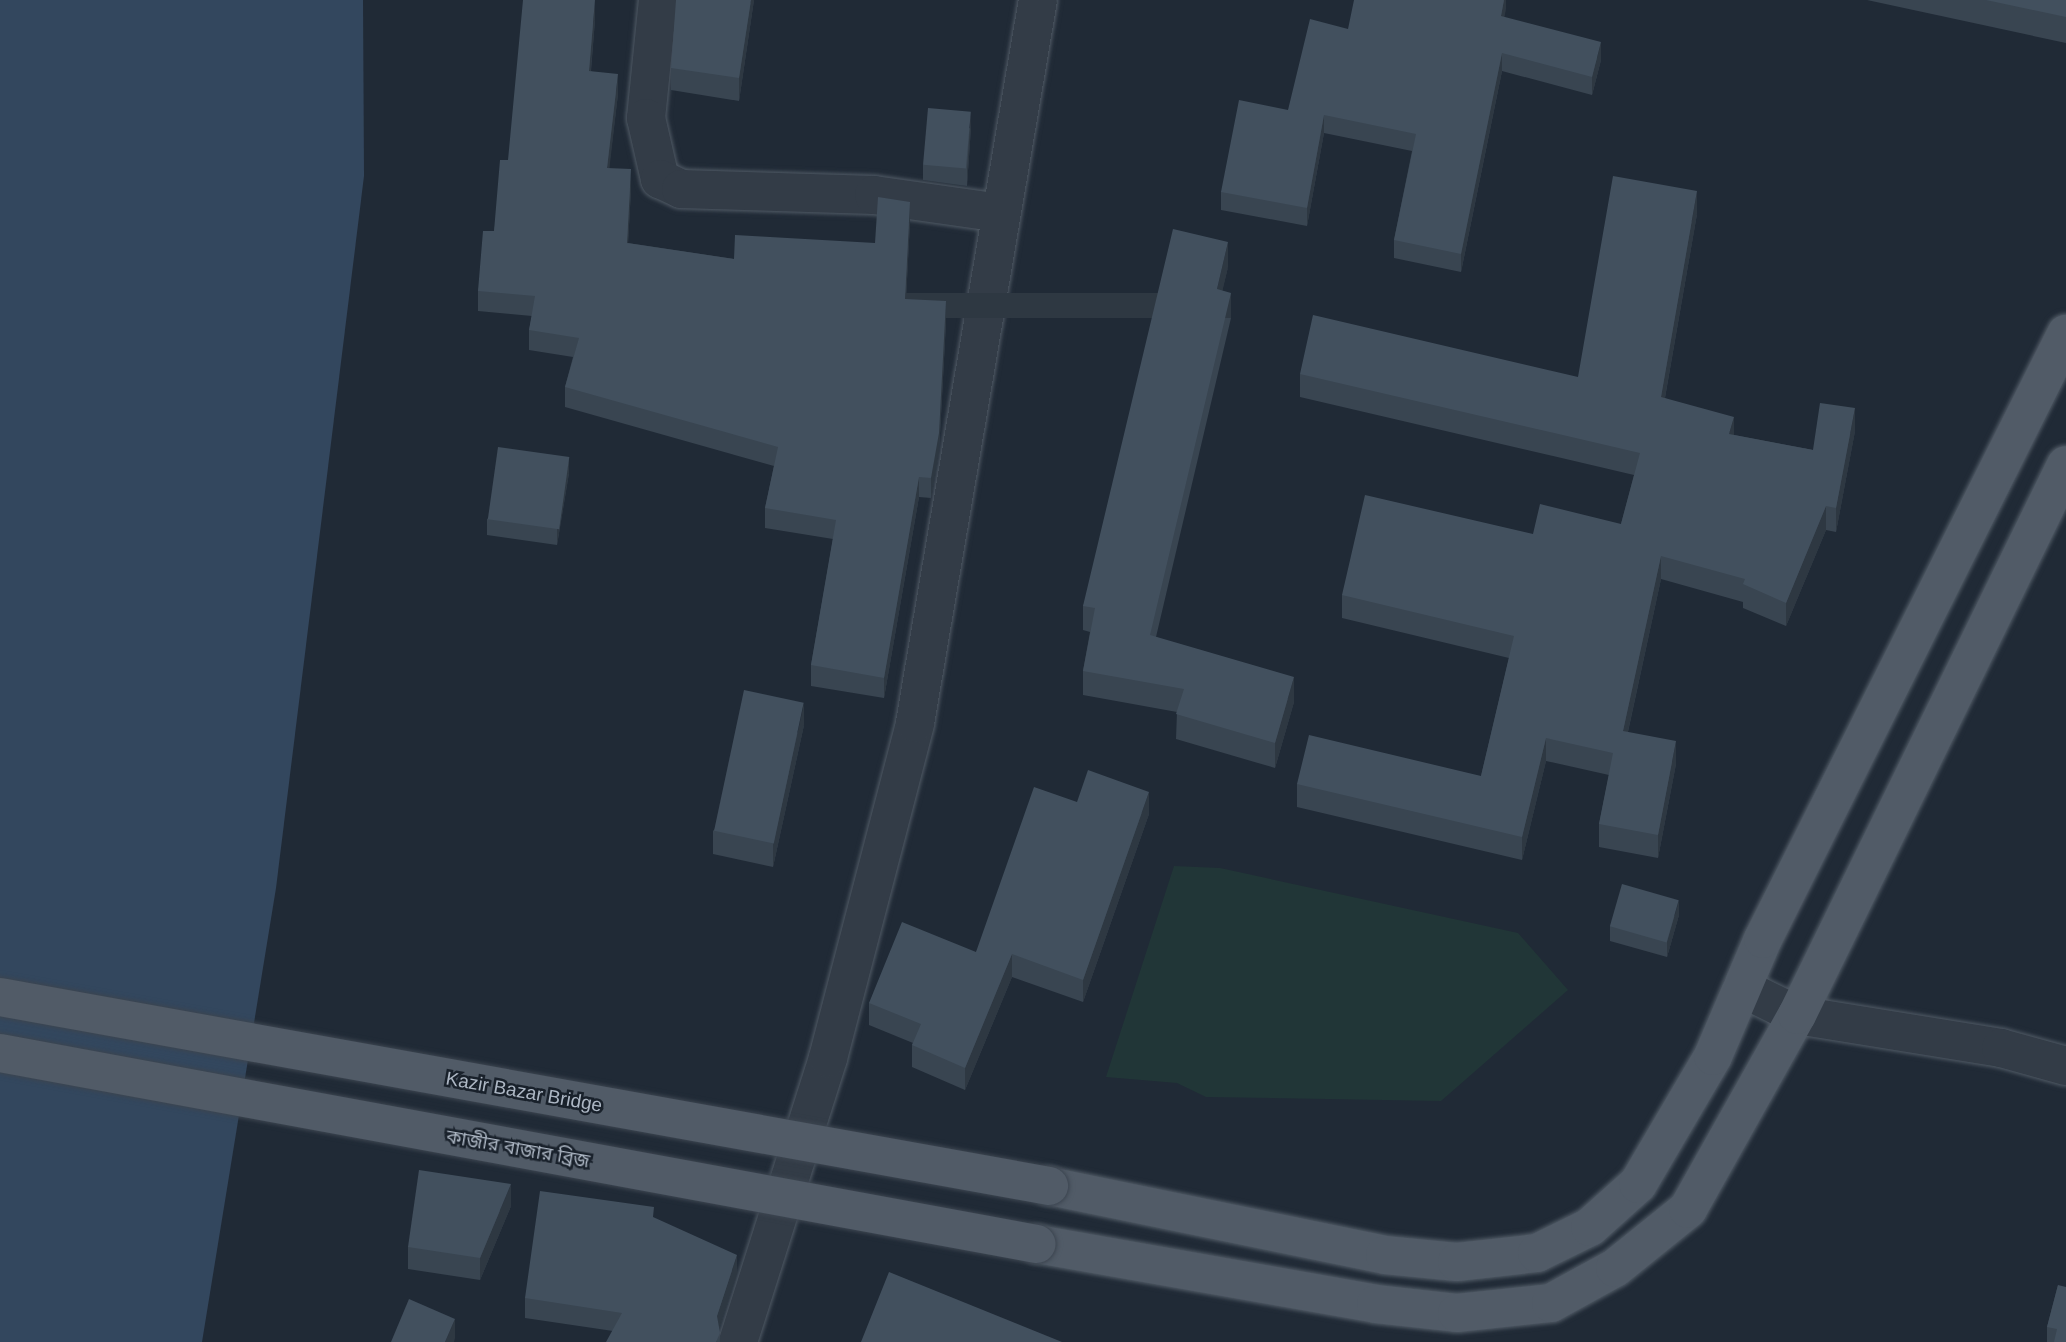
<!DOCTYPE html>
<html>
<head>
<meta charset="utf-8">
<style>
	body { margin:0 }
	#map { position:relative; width:2066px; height:1342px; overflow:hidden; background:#202a36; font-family:Helvetica,"Noto Sans Bengali",sans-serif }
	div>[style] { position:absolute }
	.green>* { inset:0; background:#213637 }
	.water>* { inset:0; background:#33475e }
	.roads { filter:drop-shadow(0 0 2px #505a65) drop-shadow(0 0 2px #505a65) }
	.minor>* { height:38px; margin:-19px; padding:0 19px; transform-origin:19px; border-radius:19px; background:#333c47 }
	.tertiary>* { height:38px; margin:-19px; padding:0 19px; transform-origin:19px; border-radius:19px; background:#333c47 }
	.primary>* { height:38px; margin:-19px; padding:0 19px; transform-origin:19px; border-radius:19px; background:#515b67 }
	.bridges { filter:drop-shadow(0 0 2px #3c4550) drop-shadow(0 0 2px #3c4550) }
	.primary-bridge>* { height:38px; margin:-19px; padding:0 19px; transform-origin:19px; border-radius:19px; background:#515b67 }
	.wall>* { inset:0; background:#394551 }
	.shaded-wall>* { inset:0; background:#2e3842; transform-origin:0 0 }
	.building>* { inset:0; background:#42505e; transform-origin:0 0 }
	span { translate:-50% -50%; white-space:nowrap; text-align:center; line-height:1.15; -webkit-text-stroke:5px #19212b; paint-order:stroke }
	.street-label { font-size:19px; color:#adb7c4 }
</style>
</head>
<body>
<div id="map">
	<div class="green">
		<div style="clip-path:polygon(1174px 866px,1220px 868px,1518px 933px,1568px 990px,1441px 1101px,1206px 1097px,1177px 1083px,1106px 1077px)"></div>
	</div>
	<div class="water">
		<div style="clip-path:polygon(0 0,363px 0,364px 176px,276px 888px,202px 1342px,0 1342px)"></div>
	</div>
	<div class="roads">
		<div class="minor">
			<div style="left:658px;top:0;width:119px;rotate:95.8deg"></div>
			<div style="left:646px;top:118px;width:63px;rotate:77.1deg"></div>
			<div style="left:660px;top:179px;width:23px;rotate:25deg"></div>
			<div style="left:681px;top:189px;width:193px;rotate:1.8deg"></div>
			<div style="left:874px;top:195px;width:128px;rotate:8.1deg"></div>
			<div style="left:1742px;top:988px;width:61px;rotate:26.1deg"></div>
			<div style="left:1797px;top:1015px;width:207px;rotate:9.2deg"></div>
			<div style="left:2001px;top:1048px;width:67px;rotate:15.5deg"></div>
		</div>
		<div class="tertiary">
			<div style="left:738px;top:1342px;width:298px;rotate:-72.4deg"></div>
			<div style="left:828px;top:1058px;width:346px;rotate:-75.4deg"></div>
			<div style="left:915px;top:723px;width:733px;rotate:-80.35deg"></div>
		</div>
		<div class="primary">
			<div style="left:1049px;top:1186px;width:343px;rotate:11.6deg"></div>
			<div style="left:1385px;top:1255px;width:72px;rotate:5.6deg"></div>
			<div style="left:1457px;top:1262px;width:81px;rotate:-6.4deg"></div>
			<div style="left:1537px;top:1253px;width:59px;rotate:-26.1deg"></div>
			<div style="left:1590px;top:1227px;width:64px;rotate:-41.9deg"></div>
			<div style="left:1638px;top:1184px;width:148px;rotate:-59.6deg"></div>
			<div style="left:1713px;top:1056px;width:127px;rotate:-66.9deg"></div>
			<div style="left:1763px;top:939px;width:677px;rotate:-63.4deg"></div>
			<div style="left:1037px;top:1244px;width:344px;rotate:10deg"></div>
			<div style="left:1376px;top:1304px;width:81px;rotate:6.3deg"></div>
			<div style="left:1457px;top:1313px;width:95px;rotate:-6.1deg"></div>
			<div style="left:1551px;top:1303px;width:73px;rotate:-28.7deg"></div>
			<div style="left:1615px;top:1268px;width:94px;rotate:-38.9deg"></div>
			<div style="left:1688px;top:1209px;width:223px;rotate:-60.7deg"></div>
			<div style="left:1797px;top:1015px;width:612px;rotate:-63.94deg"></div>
		</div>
	</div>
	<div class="bridges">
		<div class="primary-bridge">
			<div style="left:0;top:997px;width:1066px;rotate:10.21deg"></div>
			<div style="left:0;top:1053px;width:1054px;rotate:10.44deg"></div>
		</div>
	</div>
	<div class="wall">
		<div style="clip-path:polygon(754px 0,739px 101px,671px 90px,671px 68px)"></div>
		<div style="clip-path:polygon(1506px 0,1504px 17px,1601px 60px,1592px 95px,1502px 71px,1461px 272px,1394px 258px,1394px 240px,1412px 151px,1324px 133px,1307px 226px,1221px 210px,1221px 192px,1288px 110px,1348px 29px)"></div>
		<div style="clip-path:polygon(1867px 0,2066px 0,2066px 43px)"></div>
		<div style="clip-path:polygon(595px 20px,591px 71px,618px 94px,609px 168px,631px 190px,628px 243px,734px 259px,875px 243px,910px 222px,906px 299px,946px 322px,939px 453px,931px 498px,919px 497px,884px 698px,811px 686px,811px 665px,833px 539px,765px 528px,765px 508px,774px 466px,565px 407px,565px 387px,573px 357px,529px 350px,529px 330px,532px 316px,478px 311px,478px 291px,494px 231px,508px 160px)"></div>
		<div style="clip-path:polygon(971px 127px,967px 186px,923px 180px,923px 165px)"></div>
		<div style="clip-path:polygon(1697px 214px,1665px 398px,1734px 435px,1813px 450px,1855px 431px,1836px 532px,1826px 530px,1786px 626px,1743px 608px,1743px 602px,1661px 579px,1628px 732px,1676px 764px,1658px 858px,1599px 847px,1599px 824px,1609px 775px,1546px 761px,1522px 860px,1297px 807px,1297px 784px,1481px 776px,1509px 658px,1342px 618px,1342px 595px,1621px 524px,1634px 475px,1300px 397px,1300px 374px,1578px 377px)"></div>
		<div style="clip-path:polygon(1228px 267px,1222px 291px,1231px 318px,1156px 637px,1294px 702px,1275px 768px,1176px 739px,1177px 712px,1083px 695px,1083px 671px,1090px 632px,1083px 630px,1083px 606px)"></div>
		<div style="clip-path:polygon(569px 473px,557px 545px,487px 535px,487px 519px)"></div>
		<div style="clip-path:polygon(804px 725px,773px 867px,713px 854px,713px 831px)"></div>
		<div style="clip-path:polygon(1077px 802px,1149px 814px,1083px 1002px,1012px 977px,965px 1090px,912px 1067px,912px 1045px,913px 1043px,869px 1025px,869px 1003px,976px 952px)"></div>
		<div style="clip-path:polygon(1679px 915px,1667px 957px,1610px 941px,1610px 926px)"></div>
		<div style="clip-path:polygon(511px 1206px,480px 1280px,408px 1269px,408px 1247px)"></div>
		<div style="clip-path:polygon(654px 1218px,737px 1274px,719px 1329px,720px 1342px,613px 1331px,525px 1318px,525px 1298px)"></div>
		<div style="clip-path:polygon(2058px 1285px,2066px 1342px,2047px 1342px,2047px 1327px)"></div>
	</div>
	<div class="shaded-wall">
		<div style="clip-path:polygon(595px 0,595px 20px,589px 91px,589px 71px)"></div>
		<div style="clip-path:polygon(751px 0,754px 0,739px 101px,739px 78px)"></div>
		<div style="clip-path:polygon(1504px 0,1506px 0,1506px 9px,1501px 34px,1501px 16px)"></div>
		<div style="clip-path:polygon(1601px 42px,1601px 60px,1592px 95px,1592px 77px)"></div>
		<div style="clip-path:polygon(1502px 53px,1502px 71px,1461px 272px,1461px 254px)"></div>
		<div style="clip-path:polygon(618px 74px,618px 94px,607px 189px,607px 168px)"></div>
		<div style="clip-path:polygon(971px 112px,971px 127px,967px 186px,967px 171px)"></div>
		<div style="clip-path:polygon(1324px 115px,1324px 133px,1307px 226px,1307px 208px)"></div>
		<div style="clip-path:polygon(631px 169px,631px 190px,627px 263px,627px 243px)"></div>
		<div style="clip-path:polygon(1697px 191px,1697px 214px,1661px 420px,1661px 397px)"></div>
		<div style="clip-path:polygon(910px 202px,910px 222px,905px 319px,905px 299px)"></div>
		<div style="clip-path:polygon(1228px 242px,1228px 267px,1217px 314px,1217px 289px)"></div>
		<div style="left:1231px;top:293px;width:25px;height:351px;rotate:90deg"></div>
		<div style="clip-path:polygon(946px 301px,946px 322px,939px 453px,931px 498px,931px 478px)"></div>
		<div style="clip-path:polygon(1855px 408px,1855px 431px,1836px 532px,1836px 508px)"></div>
		<div style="clip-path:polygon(1734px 417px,1734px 440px,1729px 434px)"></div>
		<div style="clip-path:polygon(569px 457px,569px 473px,557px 545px,557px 530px)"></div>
		<div style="clip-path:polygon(919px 477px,919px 497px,884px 698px,884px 678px)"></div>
		<div style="clip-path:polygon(1826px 506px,1826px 530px,1786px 626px,1786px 603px)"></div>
		<div style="clip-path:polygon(1661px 556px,1661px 579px,1623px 754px,1623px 731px)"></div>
		<div style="clip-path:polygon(1294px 677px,1294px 702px,1275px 768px,1275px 743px)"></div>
		<div style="clip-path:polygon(804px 703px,804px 725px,773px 867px,773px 845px)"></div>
		<div style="clip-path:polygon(1546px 738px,1546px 761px,1522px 860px,1522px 837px)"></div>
		<div style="clip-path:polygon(1676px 741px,1676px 764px,1658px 858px,1658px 835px)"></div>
		<div style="clip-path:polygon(1149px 792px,1149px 814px,1083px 1002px,1083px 980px)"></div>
		<div style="clip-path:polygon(1679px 900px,1679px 915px,1667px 957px,1667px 942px)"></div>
		<div style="clip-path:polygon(1012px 954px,1012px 977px,965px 1090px,965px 1068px)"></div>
		<div style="clip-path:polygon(511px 1184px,511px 1206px,480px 1280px,480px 1258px)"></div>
		<div style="clip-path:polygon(737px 1255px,737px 1274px,717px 1335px,717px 1316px)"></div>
		<div style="clip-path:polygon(455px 1319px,455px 1338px,454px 1342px,445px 1342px)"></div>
	</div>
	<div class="building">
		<div style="clip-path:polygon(523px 0,595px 0,589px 71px,618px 74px,607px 168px,631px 169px,627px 243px,734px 259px,735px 235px,875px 243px,878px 197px,910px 202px,905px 299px,946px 301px,939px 433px,931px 478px,919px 477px,884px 678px,811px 665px,836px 520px,765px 508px,778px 447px,565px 387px,579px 338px,529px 330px,535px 296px,478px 291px,483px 231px,494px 231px,500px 160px,508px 160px)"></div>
		<div style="clip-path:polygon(676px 0,751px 0,739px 78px,671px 68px)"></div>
		<div style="clip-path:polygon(1354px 0,1504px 0,1501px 16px,1601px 42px,1592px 77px,1502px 53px,1461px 254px,1394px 240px,1416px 134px,1324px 115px,1307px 208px,1221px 192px,1239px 100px,1288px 110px,1310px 19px,1348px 29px)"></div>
		<div style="clip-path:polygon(1986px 0,2066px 0,2066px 17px)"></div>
		<div style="left:928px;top:108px;width:43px;height:57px;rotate:5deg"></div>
		<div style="clip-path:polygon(1613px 176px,1697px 191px,1661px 397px,1734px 417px,1729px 434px,1813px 450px,1820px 403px,1855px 408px,1836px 508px,1826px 506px,1786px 603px,1743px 584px,1745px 579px,1661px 556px,1623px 731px,1676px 741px,1658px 835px,1599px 824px,1613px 753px,1546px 738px,1522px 837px,1297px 784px,1309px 735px,1481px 776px,1514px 636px,1342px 595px,1365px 495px,1533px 534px,1540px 504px,1621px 524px,1640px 453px,1300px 374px,1313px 315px,1578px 377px)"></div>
		<div style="clip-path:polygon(1173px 229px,1228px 242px,1217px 289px,1231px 293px,1150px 635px,1294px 677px,1275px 743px,1176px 714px,1184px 689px,1083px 671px,1095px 608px,1083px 606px)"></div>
		<div style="left:498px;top:447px;width:72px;height:73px;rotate:8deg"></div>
		<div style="left:744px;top:690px;width:61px;height:144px;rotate:12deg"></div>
		<div style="clip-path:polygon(1088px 770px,1149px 792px,1083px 980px,1012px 954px,965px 1068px,912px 1045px,921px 1024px,869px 1003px,902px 922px,976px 952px,1034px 787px,1077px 802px)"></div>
		<div style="left:1622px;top:884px;width:59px;height:44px;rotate:16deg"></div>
		<div style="clip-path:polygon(419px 1170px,511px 1184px,480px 1258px,408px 1247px)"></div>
		<div style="clip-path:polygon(540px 1191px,654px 1207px,653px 1217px,737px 1255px,717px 1316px,720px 1333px,716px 1342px,606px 1342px,622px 1313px,525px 1298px)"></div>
		<div style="clip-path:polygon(889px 1272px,1062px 1342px,861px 1342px)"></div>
		<div style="clip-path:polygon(2058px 1285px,2066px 1287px,2066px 1342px,2054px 1342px,2057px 1329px,2047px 1327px)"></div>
		<div style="clip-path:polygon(409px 1299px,455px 1319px,445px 1342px,391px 1342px)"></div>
	</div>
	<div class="street-label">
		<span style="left:524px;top:1092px;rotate:10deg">Kazir Bazar Bridge</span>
		<span style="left:518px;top:1149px;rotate:10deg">কাজীর বাজার ব্রিজ</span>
	</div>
</div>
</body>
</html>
